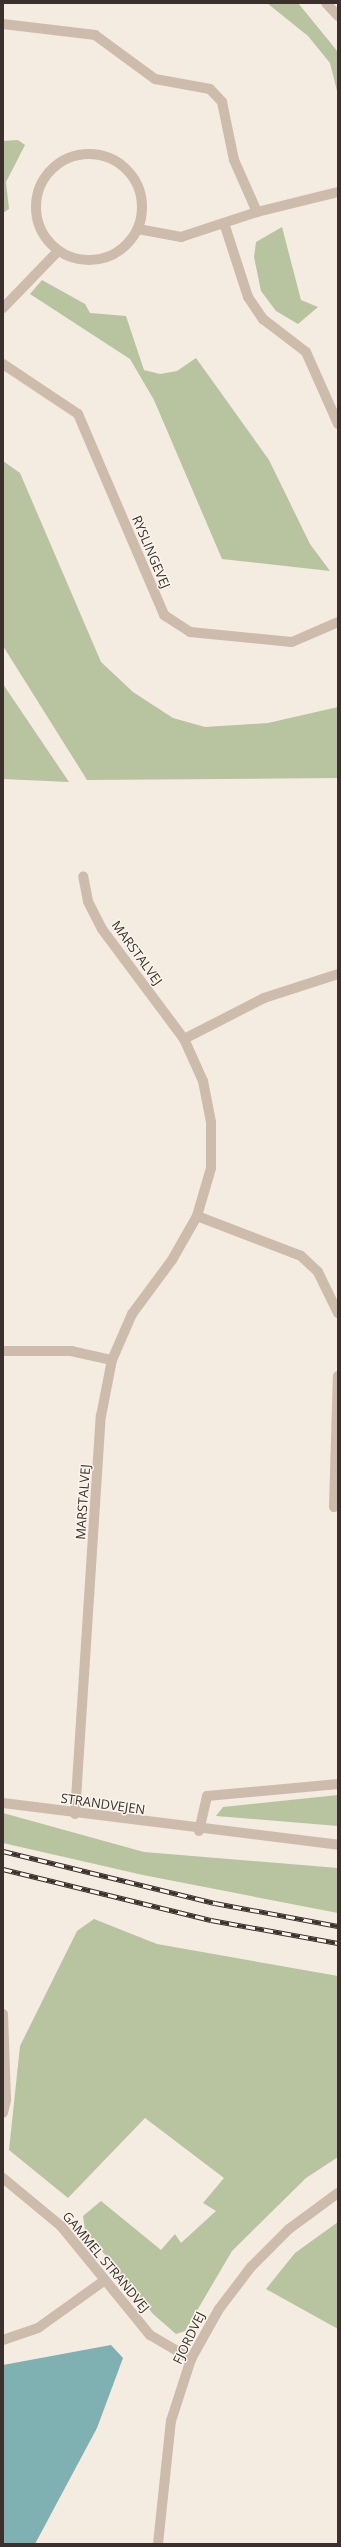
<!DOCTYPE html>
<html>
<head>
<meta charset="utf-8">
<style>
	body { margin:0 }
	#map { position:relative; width:341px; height:2547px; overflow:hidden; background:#f4ebe1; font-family:"Open Sans",sans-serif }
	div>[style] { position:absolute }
	.green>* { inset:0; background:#b8c4a0 }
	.water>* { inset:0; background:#7fb0b2 }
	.minor>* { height:10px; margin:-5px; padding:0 5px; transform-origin:5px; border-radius:5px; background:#cdbbac }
	.minor>.ring { margin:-5px; padding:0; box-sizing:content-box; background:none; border:10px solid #cdbbac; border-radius:50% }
	.rail>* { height:4.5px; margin-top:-2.25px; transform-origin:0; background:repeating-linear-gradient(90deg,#fbf5ee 0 9px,#3b302b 0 18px); box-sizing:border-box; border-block:1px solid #3b302b }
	span { translate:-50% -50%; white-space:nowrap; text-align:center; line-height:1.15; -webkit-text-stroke:3px #fbf5ee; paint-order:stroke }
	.street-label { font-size:13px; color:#3b302b }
	.frame { position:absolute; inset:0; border:4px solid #3b302b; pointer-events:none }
</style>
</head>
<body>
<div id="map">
	<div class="green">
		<div style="clip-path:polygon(267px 3px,298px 3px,338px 52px,338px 95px,330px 63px,308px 36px)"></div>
		<div style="clip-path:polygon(18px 140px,25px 145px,6px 182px,9px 209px,3px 213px,3px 141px)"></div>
		<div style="clip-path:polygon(282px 227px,301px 300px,318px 307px,298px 324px,276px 311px,261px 291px,254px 257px,256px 242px)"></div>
		<div style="clip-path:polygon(42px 280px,85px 304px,90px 313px,126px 316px,144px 370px,160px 374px,177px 371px,196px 358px,269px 460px,310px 544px,330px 571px,222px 559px,154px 400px,130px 359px,30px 294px)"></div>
		<div style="clip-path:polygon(3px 461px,20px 473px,101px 662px,133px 692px,173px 718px,205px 727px,268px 723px,338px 707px,338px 778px,87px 780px,3px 646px)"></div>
		<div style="clip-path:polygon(3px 684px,7px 690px,69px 782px,3px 779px)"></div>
		<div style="clip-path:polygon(338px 1795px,338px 1826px,216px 1816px,223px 1807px)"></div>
		<div style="clip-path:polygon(3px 1813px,144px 1852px,338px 1868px,338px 1913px,143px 1875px,3px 1843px)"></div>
		<div style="clip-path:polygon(94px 1919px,157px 1944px,338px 1976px,338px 2157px,306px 2178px,232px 2251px,185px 2331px,176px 2334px,153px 2314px,85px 2230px,83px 2216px,101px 2201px,161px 2250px,175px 2234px,181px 2243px,216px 2211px,203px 2203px,224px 2178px,145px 2118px,68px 2198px,9px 2150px,20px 2046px,77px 1931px)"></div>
		<div style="clip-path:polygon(338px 2222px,338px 2329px,266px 2289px,295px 2253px)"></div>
	</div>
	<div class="water">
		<div style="clip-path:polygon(111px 2345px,123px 2358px,97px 2428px,35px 2544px,3px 2544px,3px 2365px)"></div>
	</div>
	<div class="minor">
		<div style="left:326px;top:3px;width:18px;rotate:47deg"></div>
		<div style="left:3px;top:24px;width:93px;rotate:6.8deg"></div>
		<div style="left:95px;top:35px;width:74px;rotate:36.3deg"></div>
		<div style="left:155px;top:79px;width:56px;rotate:10.3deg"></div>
		<div style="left:210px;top:89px;width:18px;rotate:47deg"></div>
		<div style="left:222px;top:102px;width:59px;rotate:78.3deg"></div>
		<div style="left:234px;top:160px;width:57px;rotate:66.1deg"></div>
		<div class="ring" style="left:36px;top:154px;width:96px;height:96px"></div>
		<div style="left:224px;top:223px;width:78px;rotate:72deg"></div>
		<div style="left:248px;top:297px;width:27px;rotate:56deg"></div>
		<div style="left:263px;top:319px;width:54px;rotate:37.5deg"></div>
		<div style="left:306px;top:352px;width:79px;rotate:66deg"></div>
		<div style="left:138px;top:229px;width:44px;rotate:10.5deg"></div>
		<div style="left:181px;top:237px;width:80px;rotate:-18.2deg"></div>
		<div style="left:257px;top:212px;width:83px;rotate:-13.9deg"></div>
		<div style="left:3px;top:308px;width:79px;rotate:-46deg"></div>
		<div style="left:3px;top:364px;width:90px;rotate:33.7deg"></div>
		<div style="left:78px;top:414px;width:219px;rotate:66.8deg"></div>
		<div style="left:164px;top:615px;width:31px;rotate:33deg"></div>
		<div style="left:190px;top:632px;width:102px;rotate:5.6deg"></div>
		<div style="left:292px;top:642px;width:50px;rotate:-23.5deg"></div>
		<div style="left:184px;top:1039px;width:90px;rotate:-27.1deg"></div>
		<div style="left:264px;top:998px;width:78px;rotate:-18deg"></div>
		<div style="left:197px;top:1216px;width:111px;rotate:21deg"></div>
		<div style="left:301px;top:1256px;width:23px;rotate:43deg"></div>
		<div style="left:318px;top:1272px;width:46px;rotate:64deg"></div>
		<div style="left:3px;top:1351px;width:68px"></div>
		<div style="left:71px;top:1351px;width:42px;rotate:12.4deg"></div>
		<div style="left:334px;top:1507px;width:131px;rotate:-88.3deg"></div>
		<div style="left:3px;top:1803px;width:338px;rotate:7.1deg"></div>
		<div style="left:75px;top:1814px;width:399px;rotate:-86.3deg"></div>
		<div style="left:101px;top:1416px;width:57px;rotate:-78.9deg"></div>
		<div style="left:112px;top:1360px;width:50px;rotate:-66.5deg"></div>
		<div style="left:132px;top:1314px;width:67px;rotate:-53.5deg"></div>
		<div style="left:172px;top:1260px;width:51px;rotate:-60.4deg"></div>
		<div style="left:197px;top:1216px;width:50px;rotate:-73.7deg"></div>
		<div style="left:211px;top:1168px;width:46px;rotate:-90deg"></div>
		<div style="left:211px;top:1122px;width:42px;rotate:-101deg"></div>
		<div style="left:203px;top:1081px;width:46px;rotate:-114.3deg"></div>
		<div style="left:184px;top:1039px;width:137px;rotate:-126.7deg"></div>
		<div style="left:102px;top:929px;width:31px;rotate:-117deg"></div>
		<div style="left:88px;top:901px;width:25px;rotate:-101deg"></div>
		<div style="left:199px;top:1831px;width:36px;rotate:-77deg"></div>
		<div style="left:207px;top:1796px;width:132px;rotate:-5.2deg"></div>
		<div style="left:3px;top:2014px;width:86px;rotate:88deg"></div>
		<div style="left:6px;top:2100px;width:13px;rotate:103deg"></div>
		<div style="left:3px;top:2178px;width:75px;rotate:39.6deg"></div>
		<div style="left:61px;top:2226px;width:141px;rotate:50.8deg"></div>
		<div style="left:150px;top:2335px;width:48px;rotate:30.3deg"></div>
		<div style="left:3px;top:2340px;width:37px;rotate:-19deg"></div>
		<div style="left:38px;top:2328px;width:82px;rotate:-35.6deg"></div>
		<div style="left:158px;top:2544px;width:124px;rotate:-84deg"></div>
		<div style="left:171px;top:2421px;width:65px;rotate:-72.1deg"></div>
		<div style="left:191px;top:2359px;width:57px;rotate:-60.8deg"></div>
		<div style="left:219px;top:2309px;width:53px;rotate:-52.7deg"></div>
		<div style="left:251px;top:2267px;width:54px;rotate:-45deg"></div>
		<div style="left:289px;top:2229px;width:61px;rotate:-36.3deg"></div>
	</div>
	<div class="rail">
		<div style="left:3px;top:1851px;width:218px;rotate:13.8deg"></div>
		<div style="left:215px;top:1903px;width:125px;rotate:10.6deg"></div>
		<div style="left:3px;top:1869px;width:214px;rotate:13.8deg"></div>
		<div style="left:211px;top:1920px;width:129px;rotate:10.3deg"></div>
	</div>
	<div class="street-label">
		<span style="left:151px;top:552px;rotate:67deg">RYSLINGEVEJ</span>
		<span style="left:137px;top:953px;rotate:54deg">MARSTALVEJ</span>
		<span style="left:83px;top:1502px;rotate:-86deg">MARSTALVEJ</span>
		<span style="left:103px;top:1804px;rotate:8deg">STRANDVEJEN</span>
		<span style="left:106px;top:2262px;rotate:50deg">GAMMEL STRANDVEJ</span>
		<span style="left:189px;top:2338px;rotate:-64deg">FJORDVEJ</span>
	</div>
	<div class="frame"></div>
</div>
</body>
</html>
